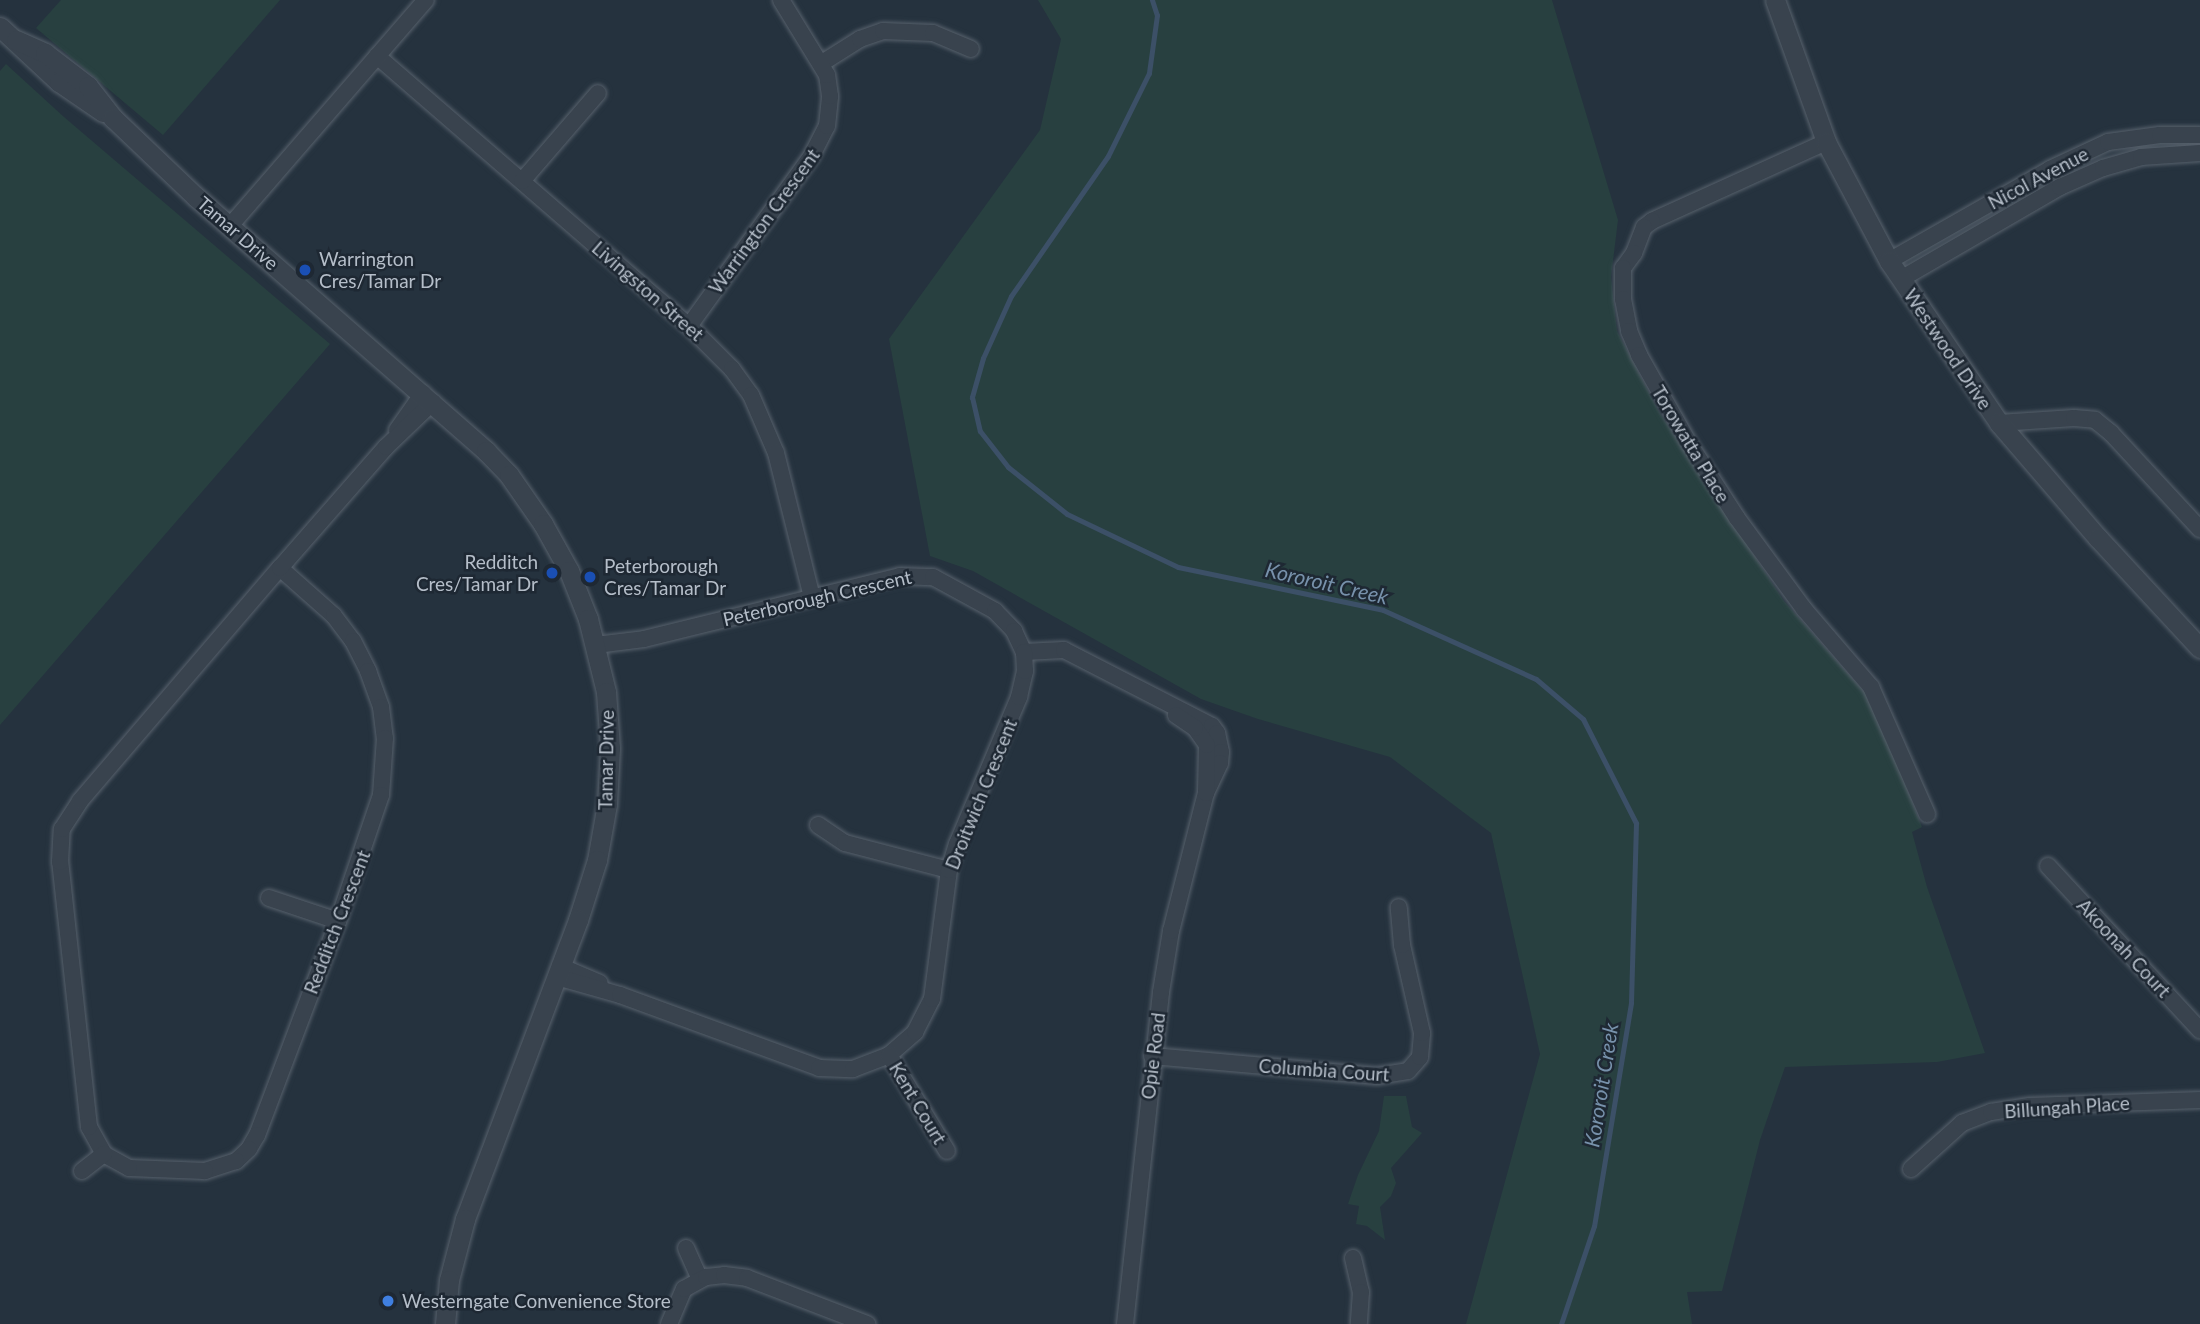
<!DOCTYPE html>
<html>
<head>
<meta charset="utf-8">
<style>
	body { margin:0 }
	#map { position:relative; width:2200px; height:1324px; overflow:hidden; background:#25323e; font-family:Lato,sans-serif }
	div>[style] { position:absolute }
	.green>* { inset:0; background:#284040 }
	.stream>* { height:5px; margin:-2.5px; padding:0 2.5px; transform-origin:2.5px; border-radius:2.5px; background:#3c5067 }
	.roads { filter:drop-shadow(0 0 2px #57616c) drop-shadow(0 0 2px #57616c) }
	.minor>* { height:16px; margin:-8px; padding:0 8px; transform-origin:8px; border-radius:8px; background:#39434e }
	.tertiary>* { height:19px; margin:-9.5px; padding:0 9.5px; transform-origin:9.5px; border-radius:9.5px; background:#39434e }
	.dots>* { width:19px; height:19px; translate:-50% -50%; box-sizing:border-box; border:4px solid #1e2833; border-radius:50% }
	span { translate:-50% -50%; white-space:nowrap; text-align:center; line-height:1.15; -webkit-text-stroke:5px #1e2833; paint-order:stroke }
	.street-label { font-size:19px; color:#b5bec9 }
	.poi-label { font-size:19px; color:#b5bec9 }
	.left { translate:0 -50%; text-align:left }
	.right { translate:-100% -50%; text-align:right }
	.water-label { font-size:21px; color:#7791ab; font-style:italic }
</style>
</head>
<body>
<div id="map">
	<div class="green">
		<div style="clip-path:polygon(61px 0,280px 0,163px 135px,36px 28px)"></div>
		<div style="clip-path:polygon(1038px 0,1552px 0,1618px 220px,1611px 277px,1617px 331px,1659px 412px,1784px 601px,1872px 701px,1922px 827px,1912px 832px,1927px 887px,1985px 1053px,1937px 1062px,1785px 1067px,1760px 1140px,1722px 1291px,1687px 1292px,1692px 1324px,1466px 1324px,1540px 1054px,1491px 833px,1390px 757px,1258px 719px,1201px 699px,973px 571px,930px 556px,889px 339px,1040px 130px,1061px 39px)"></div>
		<div style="clip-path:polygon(6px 64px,64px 117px,330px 344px,0 725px,0 71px)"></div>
		<div style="clip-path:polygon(1384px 1096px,1406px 1096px,1412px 1127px,1422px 1133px,1391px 1168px,1396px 1183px,1391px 1196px,1380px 1207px,1385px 1240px,1367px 1226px,1356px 1224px,1359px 1206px,1348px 1204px,1358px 1175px,1379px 1131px)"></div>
	</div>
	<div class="stream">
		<div style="left:1152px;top:0;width:16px;rotate:72deg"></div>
		<div style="left:1157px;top:15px;width:59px;rotate:97.9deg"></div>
		<div style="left:1149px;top:73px;width:93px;rotate:116.3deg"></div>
		<div style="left:1108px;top:156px;width:170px;rotate:124.7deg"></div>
		<div style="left:1011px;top:296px;width:68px;rotate:114.3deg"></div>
		<div style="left:983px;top:358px;width:41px;rotate:105.8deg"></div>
		<div style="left:972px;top:397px;width:35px;rotate:77deg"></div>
		<div style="left:980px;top:431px;width:46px;rotate:52.1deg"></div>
		<div style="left:1008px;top:467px;width:75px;rotate:38.5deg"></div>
		<div style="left:1067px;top:514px;width:123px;rotate:25.5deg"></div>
		<div style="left:1178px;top:567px;width:209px;rotate:11.8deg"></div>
		<div style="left:1383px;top:610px;width:168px;rotate:24.3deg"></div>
		<div style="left:1536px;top:679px;width:62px;rotate:40.4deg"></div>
		<div style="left:1583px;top:719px;width:117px;rotate:63deg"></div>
		<div style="left:1636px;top:823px;width:180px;rotate:91.6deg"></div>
		<div style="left:1631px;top:1003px;width:226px;rotate:99.4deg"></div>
		<div style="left:1594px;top:1226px;width:103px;rotate:108.6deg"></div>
	</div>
	<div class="roads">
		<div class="minor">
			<div style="left:377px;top:56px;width:413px;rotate:40.9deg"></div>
			<div style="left:689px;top:326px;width:61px;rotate:45deg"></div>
			<div style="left:732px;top:369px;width:32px;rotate:54deg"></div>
			<div style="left:751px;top:395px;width:63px;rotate:66.7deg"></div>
			<div style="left:776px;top:453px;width:148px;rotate:76deg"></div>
			<div style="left:822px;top:63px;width:45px;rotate:-32.3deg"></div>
			<div style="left:860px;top:39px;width:24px;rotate:-19deg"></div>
			<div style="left:883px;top:31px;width:50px;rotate:2.3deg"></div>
			<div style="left:933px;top:33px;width:41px;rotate:22.8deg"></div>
			<div style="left:1826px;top:142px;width:191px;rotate:155.6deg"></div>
			<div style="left:1652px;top:221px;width:10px;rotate:143deg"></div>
			<div style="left:1644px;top:227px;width:28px;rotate:111deg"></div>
			<div style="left:1634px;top:253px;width:19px;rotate:126deg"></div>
			<div style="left:1623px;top:268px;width:31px;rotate:90deg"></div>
			<div style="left:1623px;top:299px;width:33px;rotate:79deg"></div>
			<div style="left:1629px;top:331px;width:26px;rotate:67deg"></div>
			<div style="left:1639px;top:355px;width:103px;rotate:60.5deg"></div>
			<div style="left:1690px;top:445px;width:87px;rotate:57.2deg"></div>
			<div style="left:1737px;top:518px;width:113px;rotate:53.6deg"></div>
			<div style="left:1804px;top:609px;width:103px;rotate:49.3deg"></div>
			<div style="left:1871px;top:687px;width:139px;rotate:66.2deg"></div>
			<div style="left:522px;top:181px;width:116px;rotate:-49.2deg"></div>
			<div style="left:230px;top:226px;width:299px;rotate:-49.1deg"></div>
			<div style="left:1889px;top:261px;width:185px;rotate:-29.7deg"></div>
			<div style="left:2050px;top:169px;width:64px;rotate:-25deg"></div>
			<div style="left:2108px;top:142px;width:52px;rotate:-7.7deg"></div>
			<div style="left:2160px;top:135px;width:40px"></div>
			<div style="left:1901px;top:279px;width:184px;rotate:-30.1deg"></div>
			<div style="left:2060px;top:187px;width:47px;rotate:-23.8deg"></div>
			<div style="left:2103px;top:168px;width:40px;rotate:-16deg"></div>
			<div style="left:2141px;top:157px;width:59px;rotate:-3.9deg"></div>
			<div style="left:689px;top:326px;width:208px;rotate:-54.2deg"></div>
			<div style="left:811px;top:157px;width:35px;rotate:-63deg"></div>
			<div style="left:827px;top:126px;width:30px;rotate:-84deg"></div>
			<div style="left:830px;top:96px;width:21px;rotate:-98deg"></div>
			<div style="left:827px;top:75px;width:88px;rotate:-121.5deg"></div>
			<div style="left:1999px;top:423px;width:75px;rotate:-3.8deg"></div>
			<div style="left:2074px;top:418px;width:21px;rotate:5deg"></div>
			<div style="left:2095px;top:420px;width:21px;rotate:39deg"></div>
			<div style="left:2111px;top:433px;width:131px;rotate:47.2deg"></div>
			<div style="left:397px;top:430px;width:45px;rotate:-54.9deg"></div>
			<div style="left:280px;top:568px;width:72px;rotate:41.6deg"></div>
			<div style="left:334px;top:616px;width:31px;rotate:53deg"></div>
			<div style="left:353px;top:641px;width:34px;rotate:63deg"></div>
			<div style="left:368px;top:671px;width:38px;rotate:70deg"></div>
			<div style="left:381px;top:707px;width:31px;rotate:83deg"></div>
			<div style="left:385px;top:738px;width:57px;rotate:94deg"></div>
			<div style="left:381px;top:795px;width:133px;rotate:108.8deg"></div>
			<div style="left:338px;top:921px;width:229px;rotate:110.7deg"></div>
			<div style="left:257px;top:1135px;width:16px;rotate:120deg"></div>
			<div style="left:249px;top:1149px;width:18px;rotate:137deg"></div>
			<div style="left:236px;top:1161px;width:33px;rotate:162deg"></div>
			<div style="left:205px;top:1171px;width:76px;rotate:-177.7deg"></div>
			<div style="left:129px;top:1168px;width:29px;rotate:-151deg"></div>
			<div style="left:104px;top:1154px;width:31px;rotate:-119deg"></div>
			<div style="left:89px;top:1127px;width:267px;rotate:-96.2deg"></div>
			<div style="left:60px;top:862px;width:33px;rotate:-87deg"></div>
			<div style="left:62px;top:829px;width:33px;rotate:-57deg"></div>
			<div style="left:80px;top:801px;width:307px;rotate:-49.4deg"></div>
			<div style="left:280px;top:568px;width:161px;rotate:-48.8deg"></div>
			<div style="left:386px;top:447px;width:65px;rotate:-43.8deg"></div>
			<div style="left:596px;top:645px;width:48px;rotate:-7.1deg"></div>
			<div style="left:644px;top:639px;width:264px;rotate:-13.8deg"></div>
			<div style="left:900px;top:576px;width:33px;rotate:2deg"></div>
			<div style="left:933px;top:577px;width:71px;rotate:28.7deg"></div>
			<div style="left:995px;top:611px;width:28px;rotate:46deg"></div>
			<div style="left:1014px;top:631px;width:23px;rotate:65deg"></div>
			<div style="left:1024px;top:652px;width:40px;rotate:-2.9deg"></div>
			<div style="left:1064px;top:650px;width:166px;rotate:27.2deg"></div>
			<div style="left:1212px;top:726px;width:9px;rotate:54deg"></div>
			<div style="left:1217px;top:733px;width:19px;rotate:78deg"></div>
			<div style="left:1221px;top:752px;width:11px;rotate:95deg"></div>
			<div style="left:1220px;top:763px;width:33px;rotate:115deg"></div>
			<div style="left:818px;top:825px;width:32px;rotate:34deg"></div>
			<div style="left:845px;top:843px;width:107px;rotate:14.6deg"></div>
			<div style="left:2048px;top:866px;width:224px;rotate:47.2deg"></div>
			<div style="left:269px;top:898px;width:73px;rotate:18.4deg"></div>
			<div style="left:560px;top:966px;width:43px;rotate:23deg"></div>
			<div style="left:557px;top:977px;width:66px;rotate:15.9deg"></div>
			<div style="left:620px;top:995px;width:212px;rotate:20.1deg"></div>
			<div style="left:819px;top:1068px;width:34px;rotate:2deg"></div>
			<div style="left:853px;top:1069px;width:39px;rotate:-21deg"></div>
			<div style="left:889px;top:1055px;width:35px;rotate:-41deg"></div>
			<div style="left:915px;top:1032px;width:37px;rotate:-63deg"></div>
			<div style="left:932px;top:999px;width:130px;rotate:-82.5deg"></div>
			<div style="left:949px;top:870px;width:27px;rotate:-73deg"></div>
			<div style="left:957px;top:844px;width:160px;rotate:-67.1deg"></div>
			<div style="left:1019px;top:697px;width:27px;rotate:-77deg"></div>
			<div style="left:1025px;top:671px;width:19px;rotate:-93deg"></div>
			<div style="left:889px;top:1055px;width:112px;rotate:58.9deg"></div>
			<div style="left:1152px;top:1056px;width:226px;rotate:5.1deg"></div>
			<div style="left:1377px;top:1076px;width:31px;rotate:-9deg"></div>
			<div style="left:1408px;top:1071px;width:18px;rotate:-49deg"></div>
			<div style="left:1420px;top:1057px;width:24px;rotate:-85deg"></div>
			<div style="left:1422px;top:1033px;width:90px;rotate:-102.8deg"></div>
			<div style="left:1402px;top:945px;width:38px;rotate:-95deg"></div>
			<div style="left:1911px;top:1169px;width:69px;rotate:-42deg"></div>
			<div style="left:1962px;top:1123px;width:31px;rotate:-21deg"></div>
			<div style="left:1991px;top:1112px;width:39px;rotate:-9deg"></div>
			<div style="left:2030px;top:1106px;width:170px;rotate:-2deg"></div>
			<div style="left:82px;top:1171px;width:28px;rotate:-38deg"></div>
			<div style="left:686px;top:1248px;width:34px;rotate:66deg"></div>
			<div style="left:1353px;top:1258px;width:35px;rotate:77deg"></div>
			<div style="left:1361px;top:1292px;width:32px;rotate:94deg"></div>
			<div style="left:669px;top:1324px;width:38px;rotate:-67deg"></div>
			<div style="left:684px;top:1289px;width:25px;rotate:-29deg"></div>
			<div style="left:706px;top:1277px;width:18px;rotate:-6deg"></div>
			<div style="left:724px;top:1275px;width:23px;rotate:7deg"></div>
			<div style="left:747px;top:1278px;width:129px;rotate:21deg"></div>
			<div style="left:1125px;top:1324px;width:334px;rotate:-83.8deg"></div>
			<div style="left:1161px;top:992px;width:62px;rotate:-80.7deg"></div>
			<div style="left:1171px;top:931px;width:142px;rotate:-75.8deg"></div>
			<div style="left:1206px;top:793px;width:48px;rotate:-88.8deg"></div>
			<div style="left:1207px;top:745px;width:21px;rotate:-125deg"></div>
			<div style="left:1195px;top:728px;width:23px;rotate:-146deg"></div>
		</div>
		<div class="tertiary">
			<div style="left:1775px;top:0;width:151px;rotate:70.2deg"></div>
			<div style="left:1826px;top:142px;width:135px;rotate:62.1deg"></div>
			<div style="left:1889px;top:261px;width:196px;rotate:55.8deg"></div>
			<div style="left:1999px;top:423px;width:152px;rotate:49.3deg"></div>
			<div style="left:2098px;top:538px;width:150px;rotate:47.2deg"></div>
			<div style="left:0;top:27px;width:81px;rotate:43deg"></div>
			<div style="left:59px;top:82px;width:53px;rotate:34.3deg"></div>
			<div style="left:16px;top:40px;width:32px;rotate:24deg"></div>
			<div style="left:45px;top:53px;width:54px;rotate:37.5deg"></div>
			<div style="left:88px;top:86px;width:41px;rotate:52deg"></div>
			<div style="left:113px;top:118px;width:115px;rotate:43.6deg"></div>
			<div style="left:196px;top:197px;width:386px;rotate:41.2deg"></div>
			<div style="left:486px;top:451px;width:33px;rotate:46deg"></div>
			<div style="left:509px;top:475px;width:60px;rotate:55.2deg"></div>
			<div style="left:543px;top:524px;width:54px;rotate:61deg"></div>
			<div style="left:569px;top:571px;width:52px;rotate:68.4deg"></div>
			<div style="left:588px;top:619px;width:75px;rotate:76.1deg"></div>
			<div style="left:606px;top:692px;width:56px;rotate:85.9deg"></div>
			<div style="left:610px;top:748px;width:56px;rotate:93.1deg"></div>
			<div style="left:607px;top:804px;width:57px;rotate:100.1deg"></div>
			<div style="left:597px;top:860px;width:63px;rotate:107.6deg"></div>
			<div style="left:578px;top:920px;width:320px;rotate:110.7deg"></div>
			<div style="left:465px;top:1219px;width:63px;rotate:104.7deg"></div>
			<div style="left:449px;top:1280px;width:44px;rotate:95.2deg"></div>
		</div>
	</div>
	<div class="dots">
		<div style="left:305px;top:270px;background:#1a4fb4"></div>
		<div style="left:552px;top:573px;background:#1a4fb4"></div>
		<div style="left:590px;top:577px;background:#1a4fb4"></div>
		<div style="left:388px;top:1301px;background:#3f7fe0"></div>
	</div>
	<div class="street-label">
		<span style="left:2038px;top:178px;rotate:-28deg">Nicol Avenue</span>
		<span style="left:764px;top:221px;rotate:-54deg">Warrington Crescent</span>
		<span style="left:238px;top:233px;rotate:41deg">Tamar Drive</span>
		<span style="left:648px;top:291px;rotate:41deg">Livingston Street</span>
		<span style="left:1948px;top:349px;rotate:56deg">Westwood Drive</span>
		<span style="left:1691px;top:444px;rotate:59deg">Torowatta Place</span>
		<span style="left:817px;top:598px;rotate:-13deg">Peterborough Crescent</span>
		<span style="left:606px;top:760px;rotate:-89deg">Tamar Drive</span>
		<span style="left:981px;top:794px;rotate:-68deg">Droitwich Crescent</span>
		<span style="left:337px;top:922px;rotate:-69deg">Redditch Crescent</span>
		<span style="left:2124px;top:948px;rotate:47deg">Akoonah Court</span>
		<span style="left:1153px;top:1056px;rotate:-83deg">Opie Road</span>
		<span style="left:1324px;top:1070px;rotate:4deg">Columbia Court</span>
		<span style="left:918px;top:1103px;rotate:59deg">Kent Court</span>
		<span style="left:2067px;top:1107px;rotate:-4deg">Billungah Place</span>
	</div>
	<div class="poi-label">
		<span class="left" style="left:319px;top:270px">Warrington<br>Cres/Tamar Dr</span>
		<span class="right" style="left:538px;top:573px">Redditch<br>Cres/Tamar Dr</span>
		<span class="left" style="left:604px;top:577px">Peterborough<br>Cres/Tamar Dr</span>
		<span class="left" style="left:402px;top:1301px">Westerngate Convenience Store</span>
	</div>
	<div class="water-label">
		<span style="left:1327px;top:583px;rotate:13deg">Kororoit Creek</span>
		<span style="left:1601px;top:1085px;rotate:-81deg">Kororoit Creek</span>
	</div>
</div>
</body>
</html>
